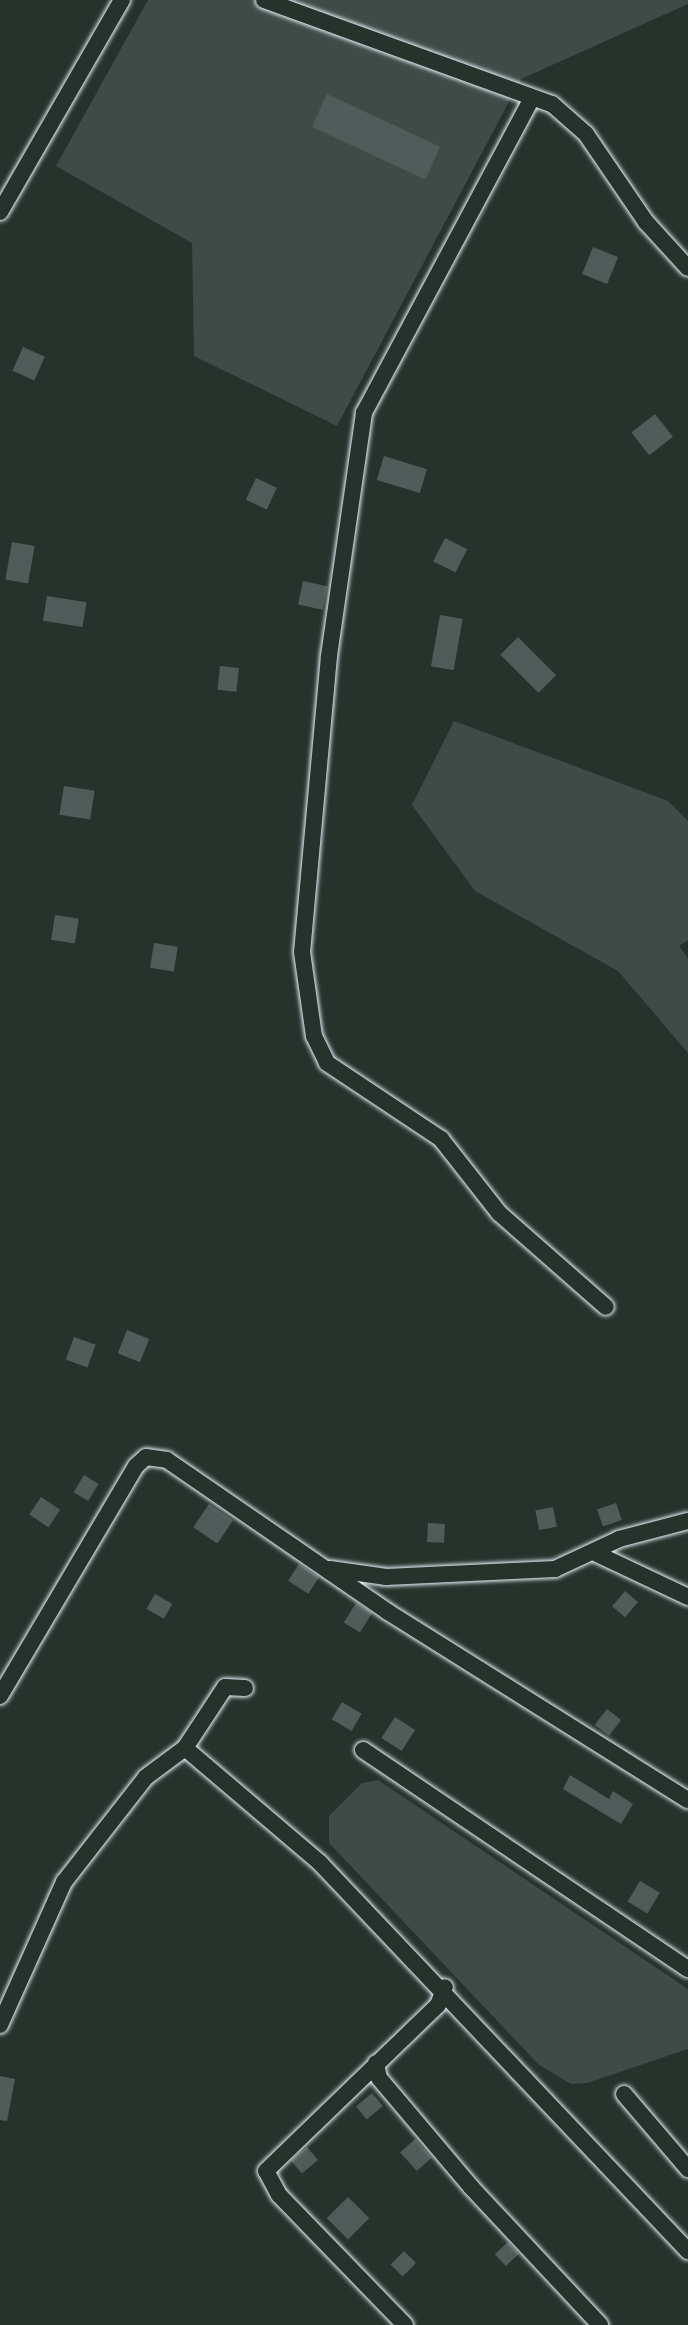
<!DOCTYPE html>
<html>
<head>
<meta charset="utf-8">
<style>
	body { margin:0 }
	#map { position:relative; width:688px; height:2325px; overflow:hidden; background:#26332d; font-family:"Balsamiq Sans",sans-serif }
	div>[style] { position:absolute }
	.green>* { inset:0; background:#3e4b47 }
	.building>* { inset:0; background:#505c59; transform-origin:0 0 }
	.roads { filter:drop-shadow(0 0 2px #e8f1f8) drop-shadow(0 0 2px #e8f1f8) }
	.minor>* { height:16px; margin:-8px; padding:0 8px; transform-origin:8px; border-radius:8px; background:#26332d }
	span { translate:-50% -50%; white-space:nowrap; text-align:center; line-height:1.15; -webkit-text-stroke:5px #26332d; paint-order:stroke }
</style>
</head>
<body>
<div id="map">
	<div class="green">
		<div style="clip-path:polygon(148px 0,688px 0,688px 4px,521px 79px,337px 426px,194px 356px,192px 243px,56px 166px)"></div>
		<div style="clip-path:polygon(454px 721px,668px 801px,688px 821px,688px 940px,679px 946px,688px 958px,688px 1053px,618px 971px,475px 891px,412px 805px)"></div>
		<div style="clip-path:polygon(378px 1780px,688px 1989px,688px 2049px,587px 2083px,571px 2084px,539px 2065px,329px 1843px,329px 1816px,362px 1783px)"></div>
	</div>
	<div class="building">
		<div style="left:327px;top:94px;width:125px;height:36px;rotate:25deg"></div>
		<div style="left:593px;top:247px;width:27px;height:29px;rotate:22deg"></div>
		<div style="left:23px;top:347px;width:24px;height:26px;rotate:24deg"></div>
		<div style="left:655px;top:414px;width:29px;height:30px;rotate:52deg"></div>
		<div style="left:384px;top:456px;width:45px;height:25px;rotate:17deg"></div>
		<div style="left:256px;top:478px;width:23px;height:24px;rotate:25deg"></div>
		<div style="left:445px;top:538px;width:25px;height:26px;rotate:27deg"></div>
		<div style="left:12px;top:542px;width:23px;height:38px;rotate:10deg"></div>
		<div style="left:303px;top:581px;width:25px;height:24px;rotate:12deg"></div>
		<div style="left:47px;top:596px;width:40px;height:25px;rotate:9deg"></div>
		<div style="left:440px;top:615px;width:23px;height:52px;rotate:10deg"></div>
		<div style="left:518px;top:637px;width:54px;height:25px;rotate:45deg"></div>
		<div style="left:220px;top:666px;width:19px;height:24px;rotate:6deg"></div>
		<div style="left:64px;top:786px;width:31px;height:29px;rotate:9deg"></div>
		<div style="left:55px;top:915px;width:24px;height:25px;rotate:9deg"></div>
		<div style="left:154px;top:943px;width:24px;height:25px;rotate:9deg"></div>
		<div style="left:127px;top:1330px;width:24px;height:25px;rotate:22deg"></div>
		<div style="left:74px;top:1337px;width:23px;height:24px;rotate:20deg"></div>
		<div style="left:84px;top:1475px;width:17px;height:20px;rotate:31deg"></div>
		<div style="left:41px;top:1497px;width:23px;height:21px;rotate:34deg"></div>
		<div style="left:616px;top:1503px;width:18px;height:20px;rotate:71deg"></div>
		<div style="left:209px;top:1504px;width:29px;height:28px;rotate:34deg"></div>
		<div style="left:553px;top:1507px;width:20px;height:18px;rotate:79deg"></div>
		<div style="left:428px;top:1523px;width:17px;height:19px;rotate:3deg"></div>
		<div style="left:299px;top:1564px;width:24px;height:20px;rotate:33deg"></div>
		<div style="left:625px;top:1591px;width:17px;height:20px;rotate:40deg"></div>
		<div style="left:155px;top:1594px;width:20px;height:17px;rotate:30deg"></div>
		<div style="left:356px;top:1603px;width:19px;height:23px;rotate:32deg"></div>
		<div style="left:342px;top:1702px;width:23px;height:20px;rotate:31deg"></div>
		<div style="left:607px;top:1709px;width:18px;height:20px;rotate:38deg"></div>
		<div style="left:395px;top:1717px;width:24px;height:25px;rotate:33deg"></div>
		<div style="clip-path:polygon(570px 1775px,609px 1799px,613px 1791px,633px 1804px,621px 1824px,563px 1789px)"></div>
		<div style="left:640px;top:1881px;width:23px;height:24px;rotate:31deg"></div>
		<div style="clip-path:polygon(0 2076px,15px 2079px,7px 2121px,0 2120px)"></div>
		<div style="left:372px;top:2093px;width:17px;height:21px;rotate:50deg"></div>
		<div style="left:415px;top:2139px;width:25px;height:20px;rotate:48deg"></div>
		<div style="left:307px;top:2147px;width:17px;height:21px;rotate:50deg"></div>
		<div style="left:348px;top:2197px;width:30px;height:30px;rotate:45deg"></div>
		<div style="left:508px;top:2242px;width:16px;height:18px;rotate:47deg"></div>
		<div style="left:404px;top:2251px;width:17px;height:19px;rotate:45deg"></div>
	</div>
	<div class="roads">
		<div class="minor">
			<div style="left:264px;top:0;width:306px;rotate:19.9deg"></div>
			<div style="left:552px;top:104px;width:45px;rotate:41.4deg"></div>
			<div style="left:586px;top:134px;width:107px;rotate:55.7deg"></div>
			<div style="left:646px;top:222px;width:62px;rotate:47.6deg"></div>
			<div style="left:532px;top:98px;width:357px;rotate:118.1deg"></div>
			<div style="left:364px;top:413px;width:246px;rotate:98.2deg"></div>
			<div style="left:329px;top:656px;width:297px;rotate:95.2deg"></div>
			<div style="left:302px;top:952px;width:85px;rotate:81.9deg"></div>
			<div style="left:314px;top:1036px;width:30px;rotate:64deg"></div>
			<div style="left:327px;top:1063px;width:137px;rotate:33.7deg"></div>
			<div style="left:441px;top:1139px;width:94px;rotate:51.9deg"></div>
			<div style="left:499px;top:1213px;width:142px;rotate:41.3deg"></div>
			<div style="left:0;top:212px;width:245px;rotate:-60.1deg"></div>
			<div style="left:597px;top:1554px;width:101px;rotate:25.3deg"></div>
			<div style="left:330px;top:1569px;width:57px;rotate:8.1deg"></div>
			<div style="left:386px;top:1577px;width:169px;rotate:-2.7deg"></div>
			<div style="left:555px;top:1569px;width:71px;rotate:-25.1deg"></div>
			<div style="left:619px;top:1539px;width:71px;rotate:-14.6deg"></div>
			<div style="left:0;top:1696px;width:267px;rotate:-59.4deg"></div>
			<div style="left:136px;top:1466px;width:13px;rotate:-42deg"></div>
			<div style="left:146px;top:1457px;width:21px;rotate:8deg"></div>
			<div style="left:167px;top:1460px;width:268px;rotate:34.5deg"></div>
			<div style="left:388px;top:1612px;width:354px;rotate:32.1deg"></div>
			<div style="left:185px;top:1748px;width:177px;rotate:40.4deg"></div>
			<div style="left:320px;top:1863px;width:535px;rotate:46.52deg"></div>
			<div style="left:363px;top:1750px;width:392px;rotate:34deg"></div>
			<div style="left:0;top:2025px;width:157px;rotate:-65.9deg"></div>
			<div style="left:64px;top:1882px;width:133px;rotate:-52deg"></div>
			<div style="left:146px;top:1777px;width:49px;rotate:-36.6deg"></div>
			<div style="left:185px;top:1748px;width:73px;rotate:-56.7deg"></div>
			<div style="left:225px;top:1687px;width:20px;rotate:3deg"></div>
			<div style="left:376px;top:2063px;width:15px;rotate:79deg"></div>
			<div style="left:379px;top:2078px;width:143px;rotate:49.8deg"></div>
			<div style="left:471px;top:2187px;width:189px;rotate:46.9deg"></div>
			<div style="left:624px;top:2094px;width:99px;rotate:49.5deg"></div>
			<div style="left:405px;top:2325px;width:181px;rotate:-134.1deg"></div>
			<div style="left:279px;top:2195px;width:27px;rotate:-118deg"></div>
			<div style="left:266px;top:2171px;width:239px;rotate:-44deg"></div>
			<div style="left:438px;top:2005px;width:19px;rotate:-69deg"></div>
		</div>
	</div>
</div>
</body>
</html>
